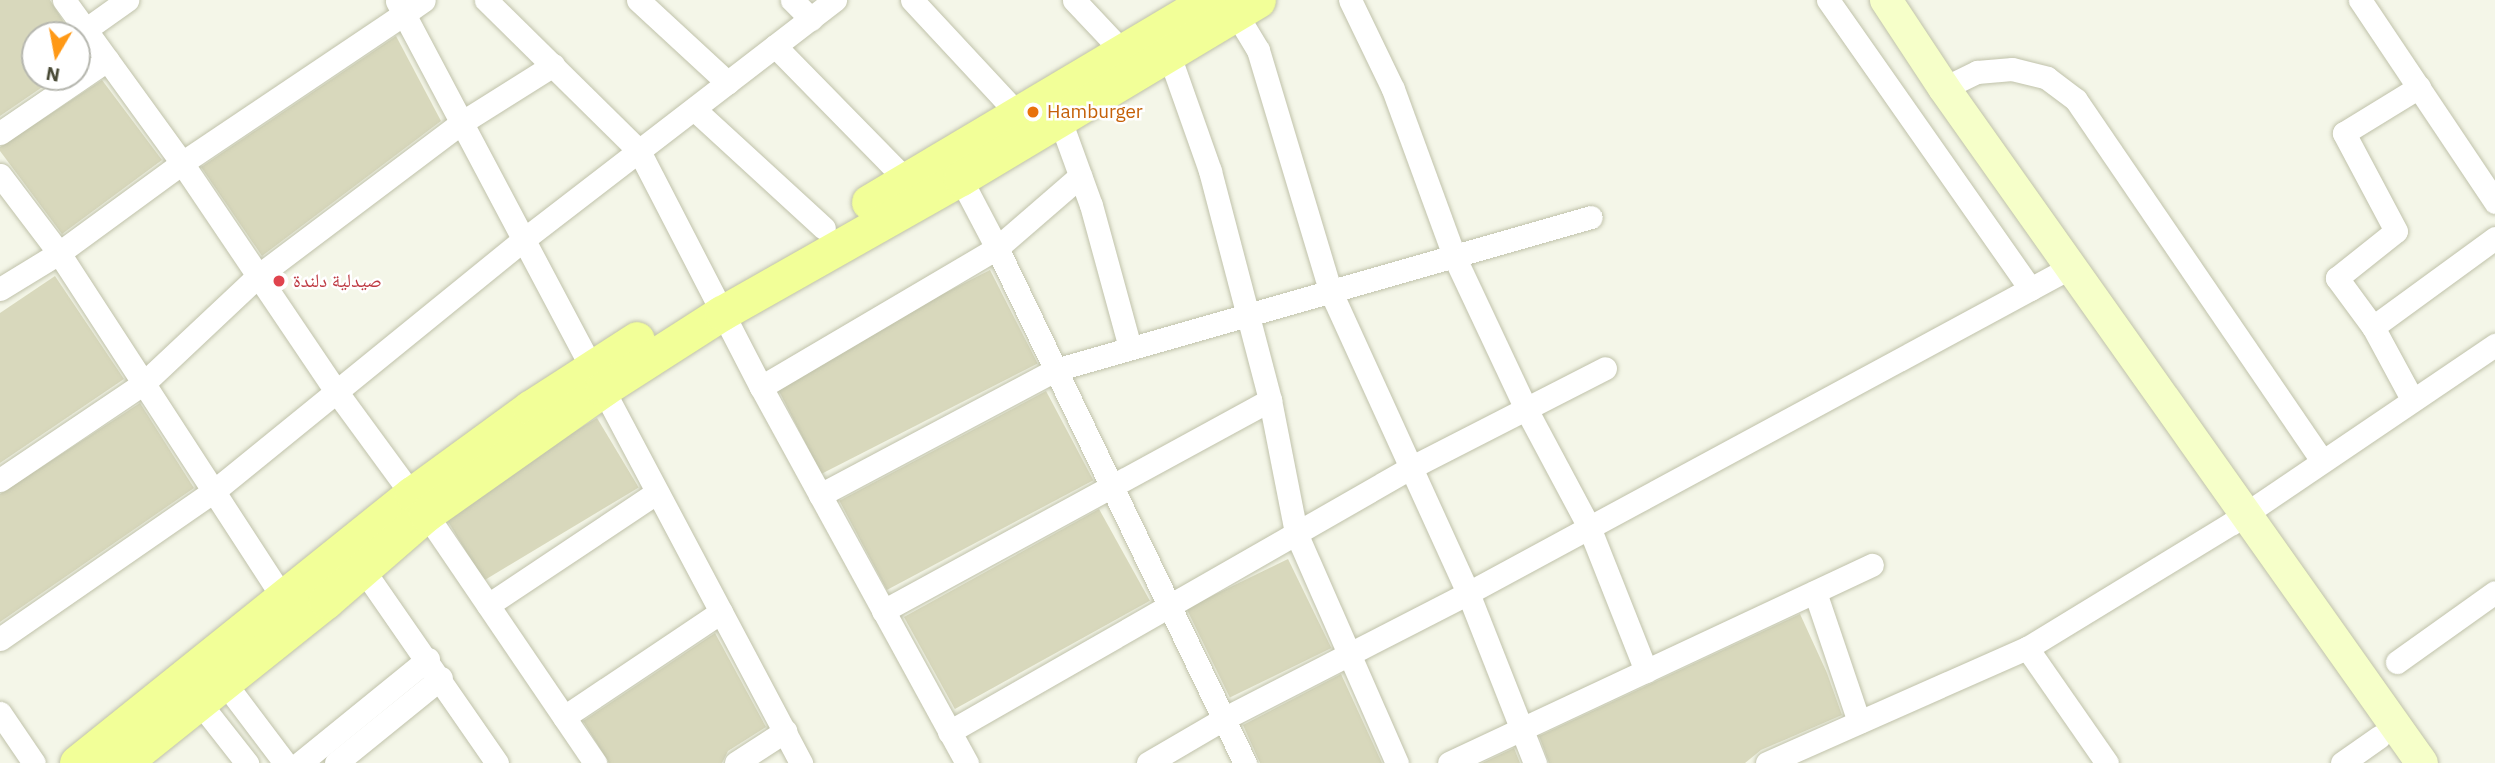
<!DOCTYPE html>
<html>
<head>
<meta charset="utf-8">
<style>
	body { margin:0 }
	#map { position:relative; width:2495px; height:763px; overflow:hidden; background:#f4f6e8; font-family:"IBM Plex Sans","Noto Naskh Arabic",sans-serif }
	div>[style] { position:absolute }
	.building>* { inset:0; background:#d8d8bc; transform-origin:0 0 }
	.roads { filter:drop-shadow(0 0 2px #c0c2aa) drop-shadow(0 0 2px #c0c2aa) }
	.street>* { height:23px; margin:-11.5px; padding:0 11.5px; transform-origin:11.5px; border-radius:11.5px; background:#fff }
	.secondary>* { height:32px; margin:-16px; padding:0 16px; transform-origin:16px; border-radius:16px; background:#f6ffc9 }
	.primary>* { height:35px; margin:-17.5px; padding:0 17.5px; transform-origin:17.5px; border-radius:17.5px; background:#f2ff98 }
	.dots>* { width:19px; height:19px; translate:-50% -50%; box-sizing:border-box; border:4px solid #fff; border-radius:50% }
	span { translate:-50% -50%; white-space:nowrap; text-align:center; line-height:1.15; -webkit-text-stroke:5px #fff; paint-order:stroke }
	.food-label { font-size:19px; color:#c56008 }
	.left { translate:0 -50%; text-align:left }
	.health-label { font-size:19px; color:#be3a42 }
	.north { position:absolute; left:21px; top:21px; width:70px; height:70px; box-sizing:border-box; background:#fff; border:2px solid #b6b7af; border-radius:50%; rotate:190deg; font-size:19px; font-weight:700; line-height:28px; text-align:center; color:#494a36 }
	.north::after { content:''; display:block; margin:auto; width:24px; height:32px; background:#ff9916; clip-path:polygon(50% 0,100% 100%,50% 72%,0 100%) }
</style>
</head>
<body>
<div id="map">
	<div class="building">
		<div style="clip-path:polygon(0 0,50px 0,72px 35px,35px 35px,35px 77px,57px 77px,0 116px)"></div>
		<div style="clip-path:polygon(396px 36px,441px 121px,262px 256px,201px 167px)"></div>
		<div style="clip-path:polygon(102px 80px,162px 160px,62px 234px,0 151px,0 147px)"></div>
		<div style="left:990px;top:270px;width:105px;height:243px;rotate:63deg"></div>
		<div style="clip-path:polygon(55px 276px,124px 379px,0 463px,0 313px)"></div>
		<div style="left:1046px;top:391px;width:101px;height:234px;rotate:62deg"></div>
		<div style="clip-path:polygon(140px 403px,194px 488px,0 622px,0 494px)"></div>
		<div style="left:597px;top:418px;width:81px;height:181px;rotate:59deg"></div>
		<div style="left:1099px;top:509px;width:105px;height:223px;rotate:61deg"></div>
		<div style="left:1288px;top:559px;width:99px;height:113px;rotate:64deg"></div>
		<div style="clip-path:polygon(1800px 614px,1827px 673px,1842px 715px,1761px 750px,1745px 763px,1549px 763px,1539px 736px)"></div>
		<div style="clip-path:polygon(715px 633px,766px 727px,728px 751px,722px 763px,609px 763px,583px 721px)"></div>
		<div style="clip-path:polygon(1341px 674px,1382px 763px,1260px 763px,1243px 725px)"></div>
		<div style="clip-path:polygon(1514px 748px,1520px 763px,1482px 763px)"></div>
	</div>
	<div class="roads">
		<div class="street">
			<div style="left:64px;top:0;width:201px;rotate:54.1deg"></div>
			<div style="left:182px;top:163px;width:275px;rotate:56deg"></div>
			<div style="left:336px;top:391px;width:152px;rotate:53.8deg"></div>
			<div style="left:426px;top:514px;width:301px;rotate:55.8deg"></div>
			<div style="left:486px;top:0;width:215px;rotate:44.6deg"></div>
			<div style="left:639px;top:151px;width:266px;rotate:62.7deg"></div>
			<div style="left:761px;top:387px;width:429px;rotate:61.3deg"></div>
			<div style="left:638px;top:0;width:122px;rotate:42.7deg"></div>
			<div style="left:792px;top:0;width:27px;rotate:45deg"></div>
			<div style="left:912px;top:0;width:156px;rotate:47.1deg"></div>
			<div style="left:1074px;top:0;width:73px;rotate:46.7deg"></div>
			<div style="left:1350px;top:0;width:99px;rotate:64.2deg"></div>
			<div style="left:1393px;top:89px;width:178px;rotate:69.9deg"></div>
			<div style="left:1454px;top:256px;width:169px;rotate:64.8deg"></div>
			<div style="left:1526px;top:409px;width:134px;rotate:61.9deg"></div>
			<div style="left:1589px;top:527px;width:155px;rotate:68.4deg"></div>
			<div style="left:1828px;top:0;width:353px;rotate:55deg"></div>
			<div style="left:2360px;top:0;width:243px;rotate:56.2deg"></div>
			<div style="left:397px;top:1px;width:15px;rotate:62deg"></div>
			<div style="left:404px;top:14px;width:24px;rotate:-35deg"></div>
			<div style="left:1229px;top:2px;width:56px;rotate:58.9deg"></div>
			<div style="left:1258px;top:50px;width:251px;rotate:73.3deg"></div>
			<div style="left:1330px;top:290px;width:333px;rotate:65.5deg"></div>
			<div style="left:1468px;top:593px;width:183px;rotate:68.5deg"></div>
			<div style="left:85px;top:30px;width:52px;rotate:-35.5deg"></div>
			<div style="left:775px;top:46px;width:189px;rotate:45.6deg"></div>
			<div style="left:1169px;top:55px;width:123px;rotate:70.5deg"></div>
			<div style="left:1210px;top:171px;width:237px;rotate:75.3deg"></div>
			<div style="left:1270px;top:400px;width:136px;rotate:78.9deg"></div>
			<div style="left:1296px;top:533px;width:251px;rotate:66.3deg"></div>
			<div style="left:1944px;top:88px;width:37px;rotate:-26deg"></div>
			<div style="left:1977px;top:72px;width:35px;rotate:-5deg"></div>
			<div style="left:2012px;top:69px;width:36px;rotate:14deg"></div>
			<div style="left:2047px;top:78px;width:36px;rotate:37deg"></div>
			<div style="left:2076px;top:100px;width:437px;rotate:55.7deg"></div>
			<div style="left:694px;top:109px;width:176px;rotate:42.5deg"></div>
			<div style="left:1060px;top:120px;width:90px;rotate:70deg"></div>
			<div style="left:1091px;top:205px;width:148px;rotate:74.7deg"></div>
			<div style="left:0;top:133px;width:130px;rotate:-34.3deg"></div>
			<div style="left:955px;top:168px;width:90px;rotate:62.3deg"></div>
			<div style="left:997px;top:248px;width:572px;rotate:64.29deg"></div>
			<div style="left:0;top:175px;width:98px;rotate:52.9deg"></div>
			<div style="left:59px;top:253px;width:152px;rotate:-36.2deg"></div>
			<div style="left:182px;top:163px;width:267px;rotate:-33.9deg"></div>
			<div style="left:404px;top:14px;width:848px;rotate:62.07deg"></div>
			<div style="left:0;top:289px;width:69px;rotate:-31.4deg"></div>
			<div style="left:59px;top:253px;width:411px;rotate:57deg"></div>
			<div style="left:2373px;top:327px;width:61px;rotate:-126.3deg"></div>
			<div style="left:2337px;top:278px;width:75px;rotate:-38.5deg"></div>
			<div style="left:2396px;top:231px;width:111px;rotate:-118deg"></div>
			<div style="left:2344px;top:133px;width:88px;rotate:-31.5deg"></div>
			<div style="left:761px;top:387px;width:274px;rotate:-30.5deg"></div>
			<div style="left:997px;top:248px;width:110px;rotate:-40.9deg"></div>
			<div style="left:2412px;top:399px;width:82px;rotate:-118.4deg"></div>
			<div style="left:2373px;top:327px;width:151px;rotate:-36.1deg"></div>
			<div style="left:0;top:480px;width:174px;rotate:-34deg"></div>
			<div style="left:144px;top:383px;width:156px;rotate:-43.2deg"></div>
			<div style="left:258px;top:276px;width:254px;rotate:-37deg"></div>
			<div style="left:461px;top:123px;width:109px;rotate:-32.2deg"></div>
			<div style="left:820px;top:495px;width:266px;rotate:-28deg"></div>
			<div style="left:1055px;top:370px;width:557px;rotate:-15.93deg"></div>
			<div style="left:362px;top:568px;width:237px;rotate:55.3deg"></div>
			<div style="left:1815px;top:592px;width:137px;rotate:71.3deg"></div>
			<div style="left:488px;top:605px;width:202px;rotate:-33.7deg"></div>
			<div style="left:883px;top:611px;width:441px;rotate:-28.6deg"></div>
			<div style="left:0;top:639px;width:260px;rotate:-34.7deg"></div>
			<div style="left:214px;top:491px;width:398px;rotate:-39.1deg"></div>
			<div style="left:523px;top:240px;width:394px;rotate:-37.6deg"></div>
			<div style="left:2027px;top:648px;width:140px;rotate:55.2deg"></div>
			<div style="left:2397px;top:662px;width:120px;rotate:-35.5deg"></div>
			<div style="left:224px;top:682px;width:101px;rotate:53deg"></div>
			<div style="left:199px;top:702px;width:78px;rotate:51.8deg"></div>
			<div style="left:0;top:713px;width:60px;rotate:55.8deg"></div>
			<div style="left:564px;top:717px;width:189px;rotate:-33.8deg"></div>
			<div style="left:949px;top:732px;width:531px;rotate:-29.8deg"></div>
			<div style="left:1410px;top:468px;width:219px;rotate:-27.1deg"></div>
			<div style="left:300px;top:763px;width:165px;rotate:-39.1deg"></div>
			<div style="left:336px;top:763px;width:135px;rotate:-39deg"></div>
			<div style="left:736px;top:763px;width:59px;rotate:-33.1deg"></div>
			<div style="left:1148px;top:763px;width:89px;rotate:-30.3deg"></div>
			<div style="left:1225px;top:718px;width:273px;rotate:-27.2deg"></div>
			<div style="left:1468px;top:593px;width:671px;rotate:-28.4deg"></div>
			<div style="left:1449px;top:763px;width:467px;rotate:-25.1deg"></div>
			<div style="left:1767px;top:763px;width:284px;rotate:-23.9deg"></div>
			<div style="left:2027px;top:648px;width:240px;rotate:-31.4deg"></div>
			<div style="left:2232px;top:523px;width:318px;rotate:-34.1deg"></div>
			<div style="left:2342px;top:763px;width:45px;rotate:-35.1deg"></div>
		</div>
		<div class="secondary">
			<div style="left:1886px;top:0;width:105px;rotate:56.6deg"></div>
			<div style="left:1944px;top:88px;width:827px;rotate:54.7deg"></div>
		</div>
		<div class="primary">
			<div style="left:869px;top:202px;width:395px;rotate:-30.7deg"></div>
			<div style="left:77px;top:763px;width:430px;rotate:-38.8deg"></div>
			<div style="left:412px;top:494px;width:146px;rotate:-36.1deg"></div>
			<div style="left:530px;top:408px;width:127px;rotate:-32.8deg"></div>
			<div style="left:123px;top:763px;width:260px;rotate:-38.6deg"></div>
			<div style="left:326px;top:601px;width:133px;rotate:-41deg"></div>
			<div style="left:426px;top:514px;width:217px;rotate:-35.2deg"></div>
			<div style="left:603px;top:389px;width:141px;rotate:-32.6deg"></div>
			<div style="left:722px;top:313px;width:274px;rotate:-29.5deg"></div>
			<div style="left:961px;top:178px;width:346px;rotate:-30.9deg"></div>
		</div>
	</div>
	<div class="dots">
		<div style="left:1033px;top:112px;background:#e8710a"></div>
		<div style="left:279px;top:281px;background:#e0444e"></div>
	</div>
	<div class="food-label">
		<span class="left" style="left:1047px;top:112px">Hamburger</span>
	</div>
	<div class="health-label">
		<span class="left" style="left:293px;top:281px">صيدلية دلندة</span>
	</div>
	<div class="north">N</div>
</div>
</body>
</html>
